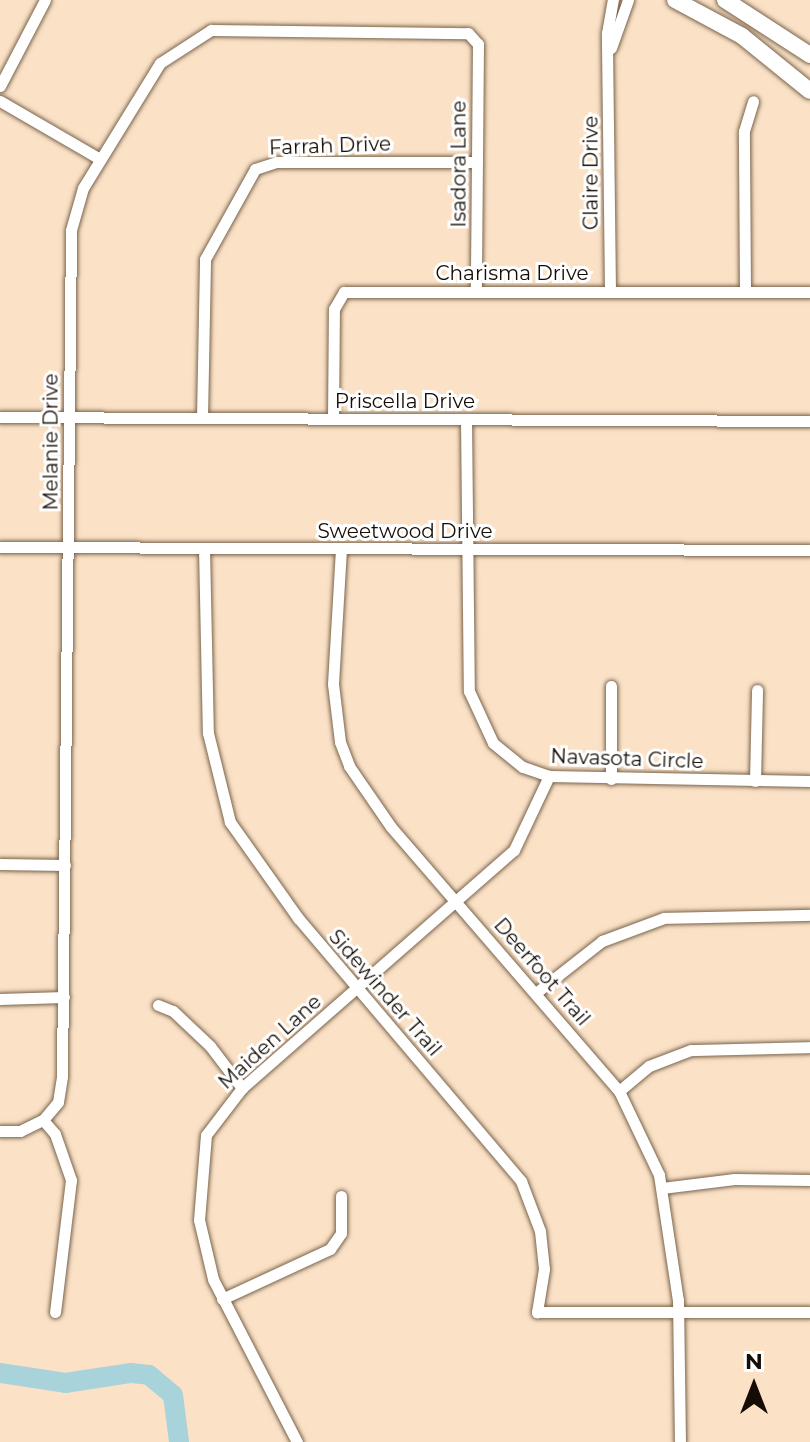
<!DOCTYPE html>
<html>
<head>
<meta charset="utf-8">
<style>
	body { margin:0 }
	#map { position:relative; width:810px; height:1442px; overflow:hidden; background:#fbe2c7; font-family:Montserrat,sans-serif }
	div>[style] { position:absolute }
	.river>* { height:20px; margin:-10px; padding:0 10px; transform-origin:10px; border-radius:10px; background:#a9d3da }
	.roads { filter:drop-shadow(0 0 2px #7a644c) drop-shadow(0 0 2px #7a644c) }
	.minor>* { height:11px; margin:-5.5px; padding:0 5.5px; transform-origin:5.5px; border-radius:5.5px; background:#fff }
	.secondary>* { height:16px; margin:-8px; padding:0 8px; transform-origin:8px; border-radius:8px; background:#fff }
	span { translate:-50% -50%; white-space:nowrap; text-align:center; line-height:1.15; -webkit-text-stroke:6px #fff; paint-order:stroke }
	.street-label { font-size:20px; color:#150d05 }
	.north { position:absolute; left:714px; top:1346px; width:80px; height:80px; -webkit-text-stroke:6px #fff; paint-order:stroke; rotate:0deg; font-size:22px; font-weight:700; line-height:32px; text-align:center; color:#150d05 }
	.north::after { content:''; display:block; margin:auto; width:28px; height:36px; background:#150d05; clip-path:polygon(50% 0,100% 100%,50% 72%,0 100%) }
</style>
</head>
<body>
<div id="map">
	<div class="river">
		<div style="left:0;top:1373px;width:66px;rotate:8.7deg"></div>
		<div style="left:65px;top:1383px;width:67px;rotate:-8.6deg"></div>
		<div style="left:131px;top:1373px;width:18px;rotate:6deg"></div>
		<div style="left:149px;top:1375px;width:31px;rotate:40deg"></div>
		<div style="left:173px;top:1395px;width:47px;rotate:82.7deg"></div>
	</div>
	<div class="roads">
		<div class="minor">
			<div style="left:611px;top:48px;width:51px;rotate:-70.5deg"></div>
			<div style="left:0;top:86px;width:97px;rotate:-62.4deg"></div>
			<div style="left:0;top:101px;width:116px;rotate:30.1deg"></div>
			<div style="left:610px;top:290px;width:257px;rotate:-90.7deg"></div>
			<div style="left:607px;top:33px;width:34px;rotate:-80deg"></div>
			<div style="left:745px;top:291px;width:160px;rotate:-90.4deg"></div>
			<div style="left:744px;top:131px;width:31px;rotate:-73deg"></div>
			<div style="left:0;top:417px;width:810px;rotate:0.28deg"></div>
			<div style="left:202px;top:418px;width:159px;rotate:-88.9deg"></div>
			<div style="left:205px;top:259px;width:103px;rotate:-60.9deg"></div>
			<div style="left:255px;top:169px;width:23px;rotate:-18deg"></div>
			<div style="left:277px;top:162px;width:200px"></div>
			<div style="left:333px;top:419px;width:110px;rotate:-89.5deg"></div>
			<div style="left:334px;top:309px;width:20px;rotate:-60deg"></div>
			<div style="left:344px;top:292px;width:466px"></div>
			<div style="left:466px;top:419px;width:272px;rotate:89.4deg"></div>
			<div style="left:469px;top:691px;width:57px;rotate:65.2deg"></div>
			<div style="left:493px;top:743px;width:38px;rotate:39deg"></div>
			<div style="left:523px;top:767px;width:28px;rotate:19deg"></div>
			<div style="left:549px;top:776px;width:261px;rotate:1.1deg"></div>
			<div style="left:0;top:547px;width:810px;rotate:0.21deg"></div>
			<div style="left:204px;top:548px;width:185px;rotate:88.8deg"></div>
			<div style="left:208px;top:733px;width:92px;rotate:76.1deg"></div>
			<div style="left:230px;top:822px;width:118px;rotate:54.7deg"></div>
			<div style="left:298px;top:918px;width:345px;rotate:49.7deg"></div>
			<div style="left:521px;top:1181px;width:53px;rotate:69.2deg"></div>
			<div style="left:540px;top:1231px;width:38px;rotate:84deg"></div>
			<div style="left:544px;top:1269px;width:44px;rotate:99.2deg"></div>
			<div style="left:537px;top:1312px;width:273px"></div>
			<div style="left:341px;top:549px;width:135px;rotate:93.4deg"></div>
			<div style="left:333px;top:684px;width:58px;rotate:83.1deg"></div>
			<div style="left:340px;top:742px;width:26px;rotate:69deg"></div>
			<div style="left:349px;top:766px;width:74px;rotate:55.5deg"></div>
			<div style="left:391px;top:827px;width:349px;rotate:49.2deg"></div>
			<div style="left:619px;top:1091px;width:93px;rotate:64.5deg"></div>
			<div style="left:659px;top:1175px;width:126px;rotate:81.4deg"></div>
			<div style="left:678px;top:1300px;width:142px;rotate:89.2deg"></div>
			<div style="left:611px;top:686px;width:93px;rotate:90deg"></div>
			<div style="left:755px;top:781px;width:91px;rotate:-88.7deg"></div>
			<div style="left:0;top:864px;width:65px;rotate:0.9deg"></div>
			<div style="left:537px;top:992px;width:83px;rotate:-38.1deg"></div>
			<div style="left:602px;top:941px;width:66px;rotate:-20.4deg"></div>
			<div style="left:664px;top:918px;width:146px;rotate:-1.2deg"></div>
			<div style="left:0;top:999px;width:64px;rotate:-1.8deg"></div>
			<div style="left:158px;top:1005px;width:16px;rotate:22deg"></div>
			<div style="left:173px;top:1011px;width:51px;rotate:43.4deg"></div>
			<div style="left:210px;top:1046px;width:53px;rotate:52.7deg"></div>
			<div style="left:619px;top:1091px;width:39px;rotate:-40deg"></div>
			<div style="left:649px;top:1066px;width:45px;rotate:-20.9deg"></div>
			<div style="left:691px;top:1050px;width:119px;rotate:-1.4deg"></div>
			<div style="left:43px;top:1120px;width:18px;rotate:49deg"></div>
			<div style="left:55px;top:1134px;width:49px;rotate:70.8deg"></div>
			<div style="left:71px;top:1180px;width:133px;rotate:96.9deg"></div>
			<div style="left:0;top:1131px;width:20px"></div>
			<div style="left:20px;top:1131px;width:25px;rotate:-26deg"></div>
			<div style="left:43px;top:1120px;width:23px;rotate:-50deg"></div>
			<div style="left:58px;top:1102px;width:26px;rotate:-81deg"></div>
			<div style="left:62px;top:1076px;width:846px;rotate:-89.39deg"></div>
			<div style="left:71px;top:230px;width:44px;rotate:-74.1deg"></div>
			<div style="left:83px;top:188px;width:147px;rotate:-58.4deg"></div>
			<div style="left:160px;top:63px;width:61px;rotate:-32.9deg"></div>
			<div style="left:211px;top:30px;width:257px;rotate:0.7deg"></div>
			<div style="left:468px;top:33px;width:15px;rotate:48deg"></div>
			<div style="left:478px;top:44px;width:248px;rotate:90.5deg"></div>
			<div style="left:662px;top:1188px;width:73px;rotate:-7.1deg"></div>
			<div style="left:734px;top:1179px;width:76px;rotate:0.8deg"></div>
			<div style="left:222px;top:1299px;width:119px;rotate:-24.8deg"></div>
			<div style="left:330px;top:1249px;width:19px;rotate:-55deg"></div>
			<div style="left:341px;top:1233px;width:37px;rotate:-90deg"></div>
			<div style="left:297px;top:1442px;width:183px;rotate:-117.3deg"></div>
			<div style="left:213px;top:1279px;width:61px;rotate:-103.3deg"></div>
			<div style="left:199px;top:1220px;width:85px;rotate:-85.3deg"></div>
			<div style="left:206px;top:1135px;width:59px;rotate:-52.5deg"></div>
			<div style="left:242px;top:1088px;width:361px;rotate:-41.2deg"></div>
			<div style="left:514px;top:850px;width:82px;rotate:-64.7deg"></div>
		</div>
		<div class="secondary">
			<div style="left:675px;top:0;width:76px;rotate:28.2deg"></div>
			<div style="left:742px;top:36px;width:87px;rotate:39deg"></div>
			<div style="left:725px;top:0;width:101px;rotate:32.9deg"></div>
		</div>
	</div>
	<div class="street-label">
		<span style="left:330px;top:146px;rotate:-2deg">Farrah Drive</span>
		<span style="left:459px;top:164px;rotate:-90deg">Isadora Lane</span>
		<span style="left:591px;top:173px;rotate:-90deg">Claire Drive</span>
		<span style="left:512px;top:273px">Charisma Drive</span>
		<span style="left:405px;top:401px">Priscella Drive</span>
		<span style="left:51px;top:442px;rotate:-90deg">Melanie Drive</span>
		<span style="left:405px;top:531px">Sweetwood Drive</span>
		<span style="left:627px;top:759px;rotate:2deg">Navasota Circle</span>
		<span style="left:542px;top:972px;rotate:49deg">Deerfoot Trail</span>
		<span style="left:385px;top:993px;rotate:49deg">Sidewinder Trail</span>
		<span style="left:270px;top:1042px;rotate:-42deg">Maiden Lane</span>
	</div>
	<div class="north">N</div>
</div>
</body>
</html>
